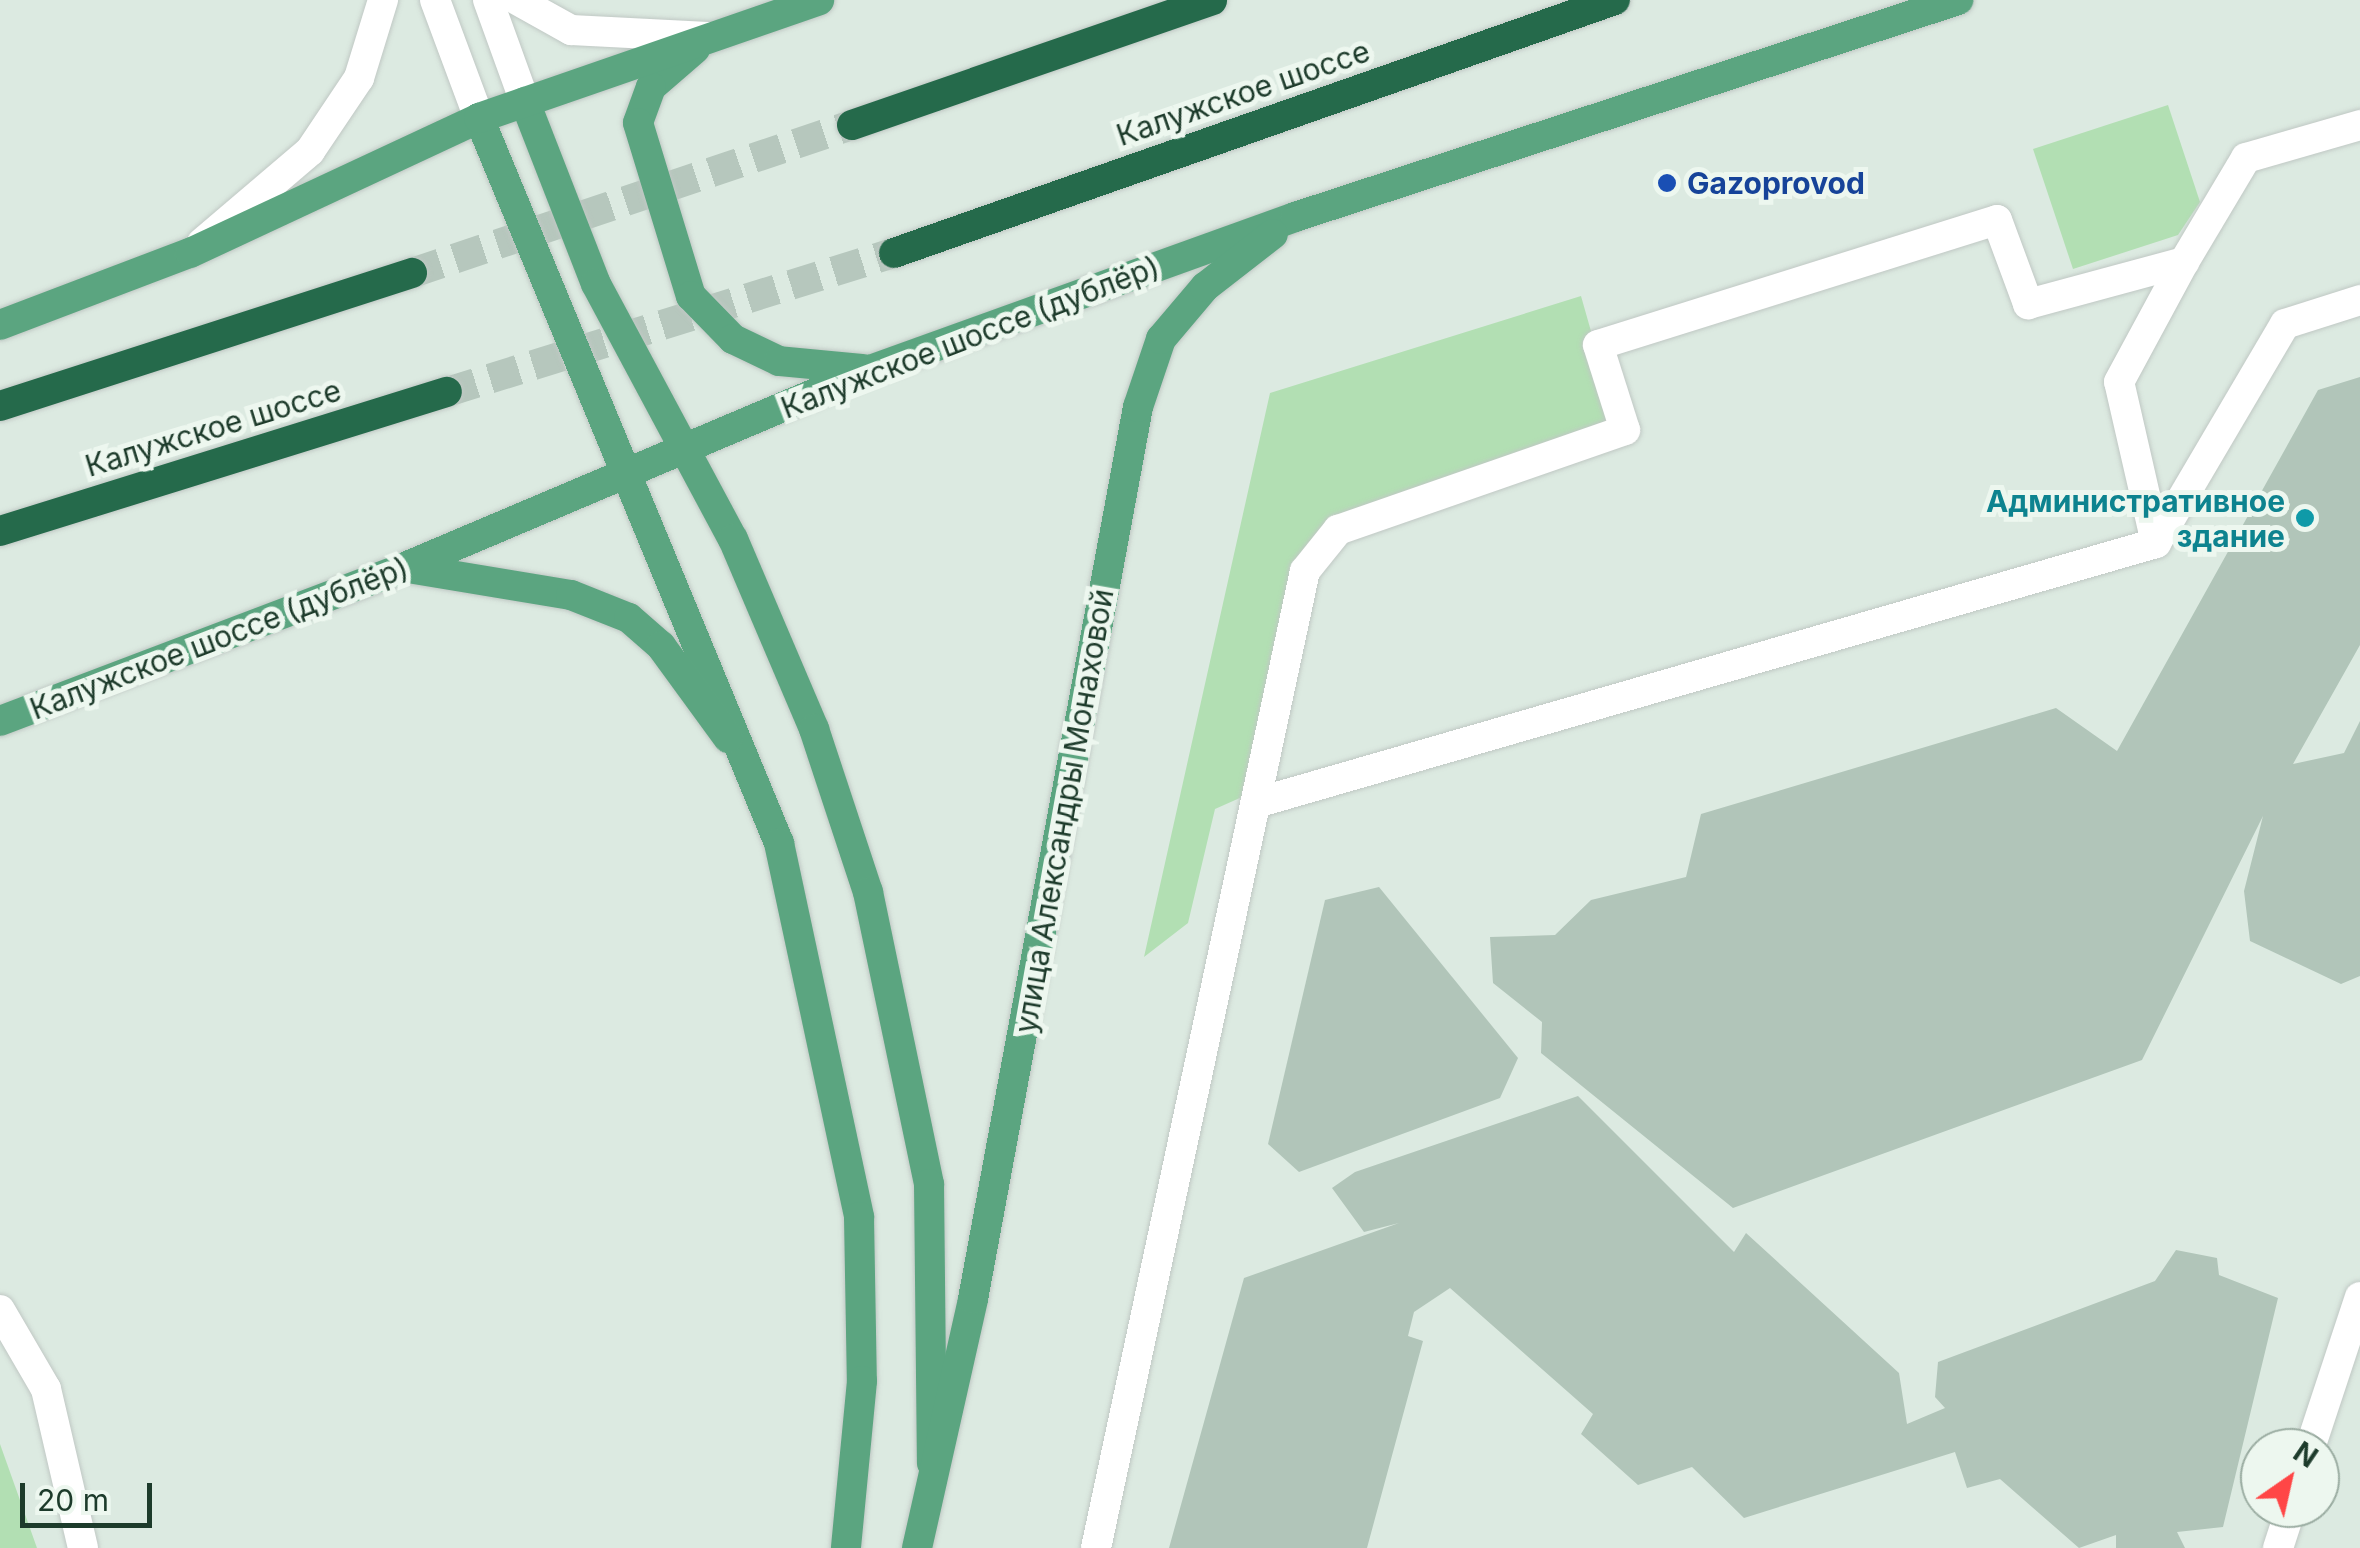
<!DOCTYPE html>
<html>
<head>
<meta charset="utf-8">
<style>
	body { margin:0 }
	#map { position:relative; width:2360px; height:1548px; overflow:hidden; background:#dceae1; font-family:Inter,sans-serif }
	div>[style] { position:absolute }
	.green>* { inset:0; background:#b2dfb3 }
	.building>* { inset:0; background:#b1c5b9 }
	.highway-tunnel>* { height:30px; margin-top:-15px; transform-origin:0; background:repeating-linear-gradient(90deg,#b6c7bd 0 30px,transparent 0 45px) }
	.roads { filter:drop-shadow(0 0 2px #c0c8c4) drop-shadow(0 0 2px #c0c8c4) }
	.minor>* { height:30px; margin:-15px; padding:0 15px; transform-origin:15px; border-radius:15px; background:#fff }
	.major>* { height:30px; margin:-15px; padding:0 15px; transform-origin:15px; border-radius:15px; background:#5ba580 }
	.highway>* { height:30px; margin:-15px; padding:0 15px; transform-origin:15px; border-radius:15px; background:#256a4b }
	.dots>* { width:28px; height:28px; translate:-50% -50%; box-sizing:border-box; border:5px solid #edf7ef; border-radius:50% }
	span { translate:-50% -50%; white-space:nowrap; text-align:center; line-height:1.15; -webkit-text-stroke:10px #edf7ef; paint-order:stroke }
	.street-label { font-size:30px; color:#1d3b2b }
	.transit-label { font-size:30px; color:#164399; font-weight:700 }
	.left { translate:0 -50%; text-align:left }
	.culture-label { font-size:30px; color:#0d838f; font-weight:700 }
	.right { translate:-100% -50%; text-align:right }
	.north { position:absolute; left:2240px; top:1428px; width:100px; height:100px; box-sizing:border-box; background:#edf7ef; border:2px solid #9aaca1; border-radius:50%; rotate:34deg; font-size:28px; font-weight:700; line-height:40px; text-align:center; color:#1d3b2b }
	.north::after { content:''; display:block; margin:auto; width:35px; height:45px; background:#ff4646; clip-path:polygon(50% 0,100% 100%,50% 72%,0 100%) }
	.scale { position:absolute; left:20px; top:1483px; width:132px; height:45px; box-sizing:border-box; border:5px solid #1d3b2b; border-top:0; padding-left:12px; font-size:30px; line-height:35px; white-space:nowrap; color:#1d3b2b; -webkit-text-stroke:8px #edf7ef; paint-order:stroke }
</style>
</head>
<body>
<div id="map">
	<div class="green">
		<div style="clip-path:polygon(2168px 105px,2200px 202px,2178px 235px,2073px 269px,2033px 149px)"></div>
		<div style="clip-path:polygon(1581px 296px,1617px 423px,1332px 526px,1251px 793px,1215px 809px,1188px 923px,1144px 957px,1270px 393px)"></div>
		<div style="clip-path:polygon(0 1444px,37px 1548px,0 1548px)"></div>
	</div>
	<div class="building">
		<div style="clip-path:polygon(2360px 377px,2360px 645px,2293px 764px,2344px 753px,2360px 721px,2360px 976px,2341px 984px,2250px 941px,2244px 891px,2263px 816px,2142px 1060px,1733px 1208px,1541px 1053px,1542px 1022px,1493px 983px,1490px 937px,1555px 935px,1591px 900px,1686px 877px,1701px 814px,2056px 708px,2117px 751px,2318px 390px)"></div>
		<div style="clip-path:polygon(1379px 887px,1518px 1058px,1500px 1098px,1299px 1172px,1268px 1144px,1325px 900px)"></div>
		<div style="clip-path:polygon(1578px 1096px,1734px 1252px,1746px 1233px,1899px 1373px,1907px 1424px,1945px 1408px,1935px 1397px,1938px 1362px,2155px 1281px,2176px 1250px,2217px 1258px,2219px 1275px,2278px 1298px,2223px 1527px,2177px 1532px,2185px 1548px,2116px 1548px,2116px 1535px,2079px 1548px,2000px 1479px,1967px 1488px,1955px 1452px,1744px 1518px,1692px 1467px,1638px 1485px,1581px 1434px,1593px 1414px,1450px 1288px,1414px 1312px,1408px 1336px,1423px 1341px,1367px 1548px,1169px 1548px,1244px 1278px,1399px 1223px,1364px 1232px,1332px 1188px,1355px 1172px)"></div>
	</div>
	<div class="highway-tunnel">
		<div style="left:412px;top:273px;width:464px;rotate:-18.6deg"></div>
		<div style="left:447px;top:392px;width:468px;rotate:-17.3deg"></div>
	</div>
	<div class="roads">
		<div class="minor">
			<div style="left:435px;top:0;width:126px;rotate:69.6deg"></div>
			<div style="left:488px;top:0;width:109px;rotate:70.1deg"></div>
			<div style="left:517px;top:0;width:62px;rotate:29.1deg"></div>
			<div style="left:571px;top:30px;width:137px;rotate:2.9deg"></div>
			<div style="left:202px;top:243px;width:142px;rotate:-40.4deg"></div>
			<div style="left:310px;top:151px;width:88px;rotate:-56.1deg"></div>
			<div style="left:359px;top:78px;width:82px;rotate:-72.9deg"></div>
			<div style="left:2156px;top:543px;width:165px;rotate:-102.9deg"></div>
			<div style="left:2119px;top:382px;width:136px;rotate:-61.6deg"></div>
			<div style="left:1256px;top:803px;width:937px;rotate:-16.11deg"></div>
			<div style="left:2156px;top:543px;width:254px;rotate:-59.5deg"></div>
			<div style="left:2285px;top:324px;width:79px;rotate:-17.7deg"></div>
			<div style="left:0;top:1310px;width:91px;rotate:59.8deg"></div>
			<div style="left:46px;top:1389px;width:163px;rotate:76.9deg"></div>
			<div style="left:2310px;top:1448px;width:159px;rotate:-71.7deg"></div>
			<div style="left:1096px;top:1548px;width:999px;rotate:-77.93deg"></div>
			<div style="left:1305px;top:571px;width:53px;rotate:-51.2deg"></div>
			<div style="left:1338px;top:530px;width:304px;rotate:-19.2deg"></div>
			<div style="left:1625px;top:430px;width:89px;rotate:-107.6deg"></div>
			<div style="left:1598px;top:345px;width:418px;rotate:-17.4deg"></div>
			<div style="left:1997px;top:220px;width:90px;rotate:69.7deg"></div>
			<div style="left:2028px;top:304px;width:162px;rotate:-15.1deg"></div>
			<div style="left:2184px;top:262px;width:121px;rotate:-59.2deg"></div>
			<div style="left:2246px;top:158px;width:119px;rotate:-16.1deg"></div>
			<div style="left:2278px;top:1548px;width:42px;rotate:-72deg"></div>
		</div>
		<div class="major">
			<div style="left:695px;top:49px;width:58px;rotate:139.2deg"></div>
			<div style="left:651px;top:87px;width:38px;rotate:110deg"></div>
			<div style="left:638px;top:123px;width:181px;rotate:73deg"></div>
			<div style="left:691px;top:296px;width:60px;rotate:45.7deg"></div>
			<div style="left:733px;top:339px;width:51px;rotate:25.6deg"></div>
			<div style="left:779px;top:361px;width:84px;rotate:5.4deg"></div>
			<div style="left:525px;top:102px;width:195px;rotate:68.7deg"></div>
			<div style="left:596px;top:284px;width:289px;rotate:61.8deg"></div>
			<div style="left:733px;top:539px;width:207px;rotate:66.9deg"></div>
			<div style="left:814px;top:729px;width:172px;rotate:71.7deg"></div>
			<div style="left:868px;top:892px;width:298px;rotate:78.2deg"></div>
			<div style="left:929px;top:1184px;width:279px;rotate:89.4deg"></div>
			<div style="left:479px;top:118px;width:785px;rotate:67.52deg"></div>
			<div style="left:779px;top:843px;width:382px;rotate:77.9deg"></div>
			<div style="left:859px;top:1217px;width:164px;rotate:89deg"></div>
			<div style="left:862px;top:1381px;width:168px;rotate:95.5deg"></div>
			<div style="left:0;top:325px;width:203px;rotate:-20.8deg"></div>
			<div style="left:190px;top:253px;width:319px;rotate:-25deg"></div>
			<div style="left:479px;top:118px;width:360px;rotate:-19.1deg"></div>
			<div style="left:408px;top:568px;width:165px;rotate:9.4deg"></div>
			<div style="left:571px;top:595px;width:62px;rotate:21.6deg"></div>
			<div style="left:629px;top:618px;width:43px;rotate:41.2deg"></div>
			<div style="left:661px;top:646px;width:114px;rotate:53.9deg"></div>
			<div style="left:0;top:721px;width:433px;rotate:-20.8deg"></div>
			<div style="left:405px;top:567px;width:505px;rotate:-22.96deg"></div>
			<div style="left:870px;top:370px;width:452px;rotate:-19.8deg"></div>
			<div style="left:1295px;top:217px;width:698px;rotate:-18.12deg"></div>
			<div style="left:917px;top:1548px;width:255px;rotate:-77.3deg"></div>
			<div style="left:973px;top:1299px;width:907px;rotate:-79.52deg"></div>
			<div style="left:1138px;top:407px;width:72px;rotate:-71.3deg"></div>
			<div style="left:1161px;top:339px;width:68px;rotate:-49.8deg"></div>
			<div style="left:1205px;top:287px;width:86px;rotate:-37.9deg"></div>
		</div>
		<div class="highway">
			<div style="left:852px;top:125px;width:381px;rotate:-19.1deg"></div>
			<div style="left:894px;top:253px;width:764px;rotate:-19.34deg"></div>
			<div style="left:0;top:406px;width:433px;rotate:-17.9deg"></div>
			<div style="left:0;top:531px;width:468px;rotate:-17.3deg"></div>
		</div>
	</div>
	<div class="dots">
		<div style="left:1667px;top:183px;background:#1a4fb4"></div>
		<div style="left:2305px;top:518px;background:#0f9aa8"></div>
	</div>
	<div class="street-label">
		<span style="left:1243px;top:93px;rotate:-19deg">Калужское шоссе</span>
		<span style="left:970px;top:337px;rotate:-21deg">Калужское шоссе (дублёр)</span>
		<span style="left:213px;top:428px;rotate:-17deg">Калужское шоссе</span>
		<span style="left:219px;top:638px;rotate:-21deg">Калужское шоссе (дублёр)</span>
		<span style="left:1064px;top:811px;rotate:-80deg">улица Александры Монаховой</span>
	</div>
	<div class="transit-label">
		<span class="left" style="left:1687px;top:183px">Gazoprovod</span>
	</div>
	<div class="culture-label">
		<span class="right" style="left:2285px;top:518px">Административное<br>здание</span>
	</div>
	<div class="north">N</div>
	<div class="scale">20 m</div>
</div>
</body>
</html>
